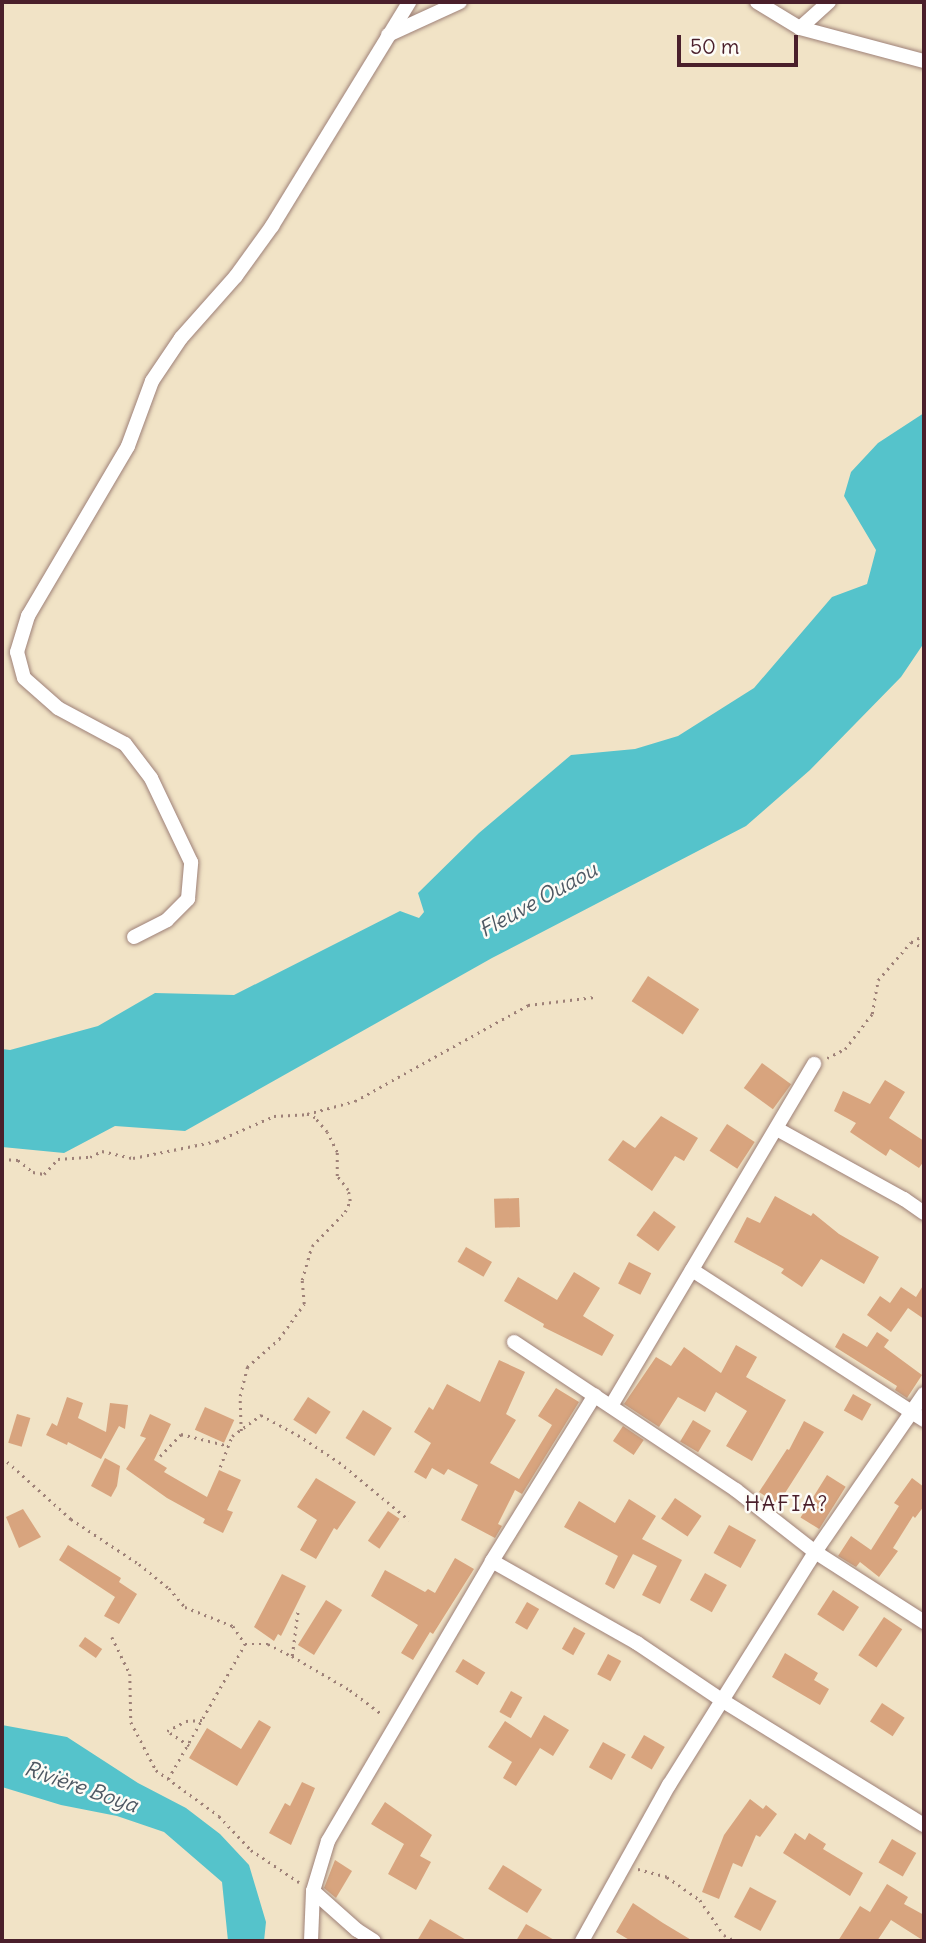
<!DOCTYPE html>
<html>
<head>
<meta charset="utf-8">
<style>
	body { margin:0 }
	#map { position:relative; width:926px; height:1943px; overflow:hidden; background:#f1e3c6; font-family:Delius,sans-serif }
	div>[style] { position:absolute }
	.water>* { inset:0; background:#55c3cb }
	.building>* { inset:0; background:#d8a47e; transform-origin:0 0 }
	.path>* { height:2.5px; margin-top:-1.25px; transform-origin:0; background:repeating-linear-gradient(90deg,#9e8178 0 2px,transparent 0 7px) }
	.roads { filter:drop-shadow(0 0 2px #9e8178) drop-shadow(0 0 2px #9e8178) }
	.minor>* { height:14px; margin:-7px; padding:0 7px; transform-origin:7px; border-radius:7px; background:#fff }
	span { translate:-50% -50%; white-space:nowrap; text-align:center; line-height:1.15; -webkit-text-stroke:5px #fdfcf7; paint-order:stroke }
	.water-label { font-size:21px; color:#4e5863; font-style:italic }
	.neighbourhood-label { font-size:21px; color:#4a1f2b; letter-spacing:2px }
	.frame { position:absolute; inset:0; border:4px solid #4a1f2b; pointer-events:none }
	.scale { position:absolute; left:677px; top:35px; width:121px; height:32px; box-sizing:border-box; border:4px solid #4a1f2b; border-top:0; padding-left:9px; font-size:21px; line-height:24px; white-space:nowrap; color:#4a1f2b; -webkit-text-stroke:5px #fdfcf7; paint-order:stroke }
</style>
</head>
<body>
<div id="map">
	<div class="water">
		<div style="clip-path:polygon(924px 413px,924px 643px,901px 677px,810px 770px,746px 826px,492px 958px,185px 1131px,115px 1126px,64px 1153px,2px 1147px,2px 1049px,10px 1050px,98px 1026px,155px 993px,234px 995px,400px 911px,419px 918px,424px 912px,418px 893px,479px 833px,571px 755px,635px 749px,678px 736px,754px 688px,832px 597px,867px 584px,876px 550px,844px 496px,851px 472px,878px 443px)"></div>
		<div style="clip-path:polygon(2px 1725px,67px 1737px,138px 1783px,186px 1808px,220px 1834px,249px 1865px,266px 1922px,264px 1941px,228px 1941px,222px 1882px,164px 1832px,117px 1816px,61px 1805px,2px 1787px)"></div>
	</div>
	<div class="building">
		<div style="left:648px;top:976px;width:61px;height:30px;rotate:33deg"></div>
		<div style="left:762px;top:1063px;width:36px;height:31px;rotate:36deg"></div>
		<div style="clip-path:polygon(885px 1080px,905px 1092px,889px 1118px,924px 1141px,924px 1161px,919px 1168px,890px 1149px,886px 1156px,850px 1132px,856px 1123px,834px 1111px,843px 1091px,870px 1104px)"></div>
		<div style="clip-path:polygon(661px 1116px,698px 1138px,684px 1161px,675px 1156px,652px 1191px,608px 1160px,623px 1140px,635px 1148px)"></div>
		<div style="left:727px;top:1124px;width:33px;height:32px;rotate:33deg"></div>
		<div style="clip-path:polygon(775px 1196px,811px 1216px,813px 1213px,839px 1234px,879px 1257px,864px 1284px,821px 1259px,802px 1287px,781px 1273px,784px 1269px,734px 1242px,747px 1217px,760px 1223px)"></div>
		<div style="left:519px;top:1198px;width:29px;height:25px;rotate:88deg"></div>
		<div style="left:654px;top:1211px;width:27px;height:30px;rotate:36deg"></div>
		<div style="left:466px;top:1247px;width:30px;height:17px;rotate:30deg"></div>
		<div style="left:629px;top:1262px;width:25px;height:24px;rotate:27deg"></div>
		<div style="clip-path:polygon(574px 1272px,600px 1288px,583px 1316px,614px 1335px,602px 1356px,543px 1327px,544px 1324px,504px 1301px,518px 1277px,557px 1300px)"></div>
		<div style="clip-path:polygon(924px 1284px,924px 1319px,908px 1308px,891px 1332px,867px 1315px,880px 1296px,890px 1303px,901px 1287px,916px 1297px)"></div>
		<div style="clip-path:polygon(877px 1332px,889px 1340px,884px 1347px,922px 1375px,907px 1398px,895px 1390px,897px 1386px,835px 1347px,843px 1333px,867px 1347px)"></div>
		<div style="clip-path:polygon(736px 1345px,757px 1357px,746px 1377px,786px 1400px,752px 1461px,726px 1446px,747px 1411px,716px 1392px,705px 1412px,678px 1397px,659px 1427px,624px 1404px,656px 1357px,671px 1366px,684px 1347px,721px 1373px)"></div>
		<div style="clip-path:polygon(499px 1360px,525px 1372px,506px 1414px,516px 1420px,490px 1463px,519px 1479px,552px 1425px,538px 1416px,556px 1388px,579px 1402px,522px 1494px,515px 1490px,498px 1524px,502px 1526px,495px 1538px,461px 1520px,478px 1485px,448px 1469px,444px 1475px,432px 1468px,426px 1479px,414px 1472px,431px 1443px,414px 1432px,429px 1407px,433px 1410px,447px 1384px,480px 1402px)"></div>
		<div style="left:853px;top:1394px;width:21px;height:19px;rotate:29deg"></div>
		<div style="clip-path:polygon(67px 1397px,83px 1403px,78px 1418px,106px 1432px,110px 1403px,128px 1405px,125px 1429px,119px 1426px,101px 1459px,68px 1442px,67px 1445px,46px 1435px,52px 1423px,57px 1426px)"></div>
		<div style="left:308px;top:1397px;width:27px;height:27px;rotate:33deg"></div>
		<div style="left:205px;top:1407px;width:32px;height:25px;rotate:24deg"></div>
		<div style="left:363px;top:1410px;width:34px;height:33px;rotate:32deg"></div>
		<div style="left:17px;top:1414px;width:14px;height:30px;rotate:17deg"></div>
		<div style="clip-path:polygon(150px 1414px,171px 1424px,154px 1460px,167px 1468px,164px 1472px,207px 1497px,219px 1470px,241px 1480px,227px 1510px,233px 1512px,223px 1533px,203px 1523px,205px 1519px,167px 1498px,126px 1469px,146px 1438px,140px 1436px)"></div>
		<div style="left:693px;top:1420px;width:21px;height:25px;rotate:31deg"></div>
		<div style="clip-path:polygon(804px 1421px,824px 1432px,778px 1504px,759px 1492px,787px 1449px,789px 1450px)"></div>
		<div style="left:623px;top:1426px;width:25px;height:18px;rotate:34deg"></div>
		<div style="clip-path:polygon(105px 1458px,120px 1466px,117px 1486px,111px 1497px,91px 1486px)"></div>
		<div style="left:827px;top:1475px;width:22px;height:50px;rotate:32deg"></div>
		<div style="clip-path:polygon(316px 1478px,356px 1502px,337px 1530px,334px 1528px,316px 1559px,300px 1550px,317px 1520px,297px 1507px)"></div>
		<div style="clip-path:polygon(912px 1478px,924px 1487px,924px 1506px,915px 1518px,913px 1516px,893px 1548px,898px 1551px,879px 1577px,860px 1562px,856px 1567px,838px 1556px,851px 1536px,871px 1550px,899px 1506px,894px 1503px)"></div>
		<div style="left:675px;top:1498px;width:32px;height:25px;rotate:34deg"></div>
		<div style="clip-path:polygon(629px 1499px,656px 1516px,642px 1539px,682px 1560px,660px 1604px,642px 1595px,657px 1566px,633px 1554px,614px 1589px,605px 1584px,618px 1556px,564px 1527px,579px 1501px,615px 1523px)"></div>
		<div style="clip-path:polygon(23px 1509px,41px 1537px,19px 1548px,6px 1517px)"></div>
		<div style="left:388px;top:1511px;width:14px;height:36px;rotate:34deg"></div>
		<div style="left:729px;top:1525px;width:31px;height:32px;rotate:29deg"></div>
		<div style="clip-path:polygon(68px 1545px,121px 1578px,119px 1582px,137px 1594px,119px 1624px,104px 1616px,115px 1597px,59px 1560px)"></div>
		<div style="clip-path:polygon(455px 1558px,474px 1569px,433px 1634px,430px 1632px,413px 1660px,401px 1653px,418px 1625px,371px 1596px,385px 1570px,425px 1592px,428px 1589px,435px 1593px)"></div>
		<div style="left:705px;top:1573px;width:25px;height:31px;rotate:29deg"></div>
		<div style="clip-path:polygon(282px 1574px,306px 1586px,281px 1636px,278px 1634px,274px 1641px,254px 1627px)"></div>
		<div style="left:833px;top:1590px;width:31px;height:29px;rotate:33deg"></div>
		<div style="left:326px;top:1600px;width:19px;height:53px;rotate:32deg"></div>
		<div style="left:527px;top:1602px;width:14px;height:24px;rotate:30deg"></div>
		<div style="left:884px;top:1617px;width:22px;height:46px;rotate:34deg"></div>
		<div style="left:574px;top:1627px;width:13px;height:25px;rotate:29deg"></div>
		<div style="left:85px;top:1637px;width:21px;height:11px;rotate:35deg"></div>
		<div style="clip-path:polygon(785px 1653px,818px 1673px,814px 1680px,829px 1689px,820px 1705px,772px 1677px)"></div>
		<div style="left:608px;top:1654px;width:15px;height:23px;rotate:28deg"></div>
		<div style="left:463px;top:1659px;width:26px;height:15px;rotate:31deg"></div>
		<div style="left:511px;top:1691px;width:13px;height:24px;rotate:29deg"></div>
		<div style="left:882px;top:1703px;width:27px;height:22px;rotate:33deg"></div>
		<div style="clip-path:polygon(544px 1715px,569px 1730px,553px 1756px,540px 1748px,516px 1786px,503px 1778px,512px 1762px,488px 1747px,505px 1721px,531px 1738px)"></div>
		<div style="clip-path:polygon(259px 1720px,271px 1727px,237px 1786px,189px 1758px,207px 1728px,241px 1749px)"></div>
		<div style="left:644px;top:1735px;width:24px;height:26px;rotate:30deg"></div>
		<div style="left:603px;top:1742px;width:26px;height:29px;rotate:29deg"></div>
		<div style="clip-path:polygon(302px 1782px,315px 1788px,291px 1845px,269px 1833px,285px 1803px,290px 1806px)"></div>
		<div style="clip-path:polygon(750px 1799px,763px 1809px,766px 1805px,777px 1814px,760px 1837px,756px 1835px,742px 1867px,733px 1863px,719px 1899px,702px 1892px,724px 1835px)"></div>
		<div style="clip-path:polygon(385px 1802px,432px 1835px,420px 1856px,431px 1862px,416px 1890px,388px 1874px,404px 1844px,371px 1824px)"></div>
		<div style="clip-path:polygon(795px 1833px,805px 1840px,809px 1833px,826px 1844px,823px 1849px,863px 1873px,850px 1896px,783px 1853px)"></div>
		<div style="left:892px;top:1839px;width:28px;height:27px;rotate:30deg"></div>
		<div style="clip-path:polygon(335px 1860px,352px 1871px,336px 1898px,324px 1888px)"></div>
		<div style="left:503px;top:1865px;width:46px;height:28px;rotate:32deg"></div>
		<div style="clip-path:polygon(887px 1884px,908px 1897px,904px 1904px,924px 1915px,924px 1941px,891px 1920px,877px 1941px,838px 1941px,860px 1906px,870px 1912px)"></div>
		<div style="left:750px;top:1887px;width:30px;height:34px;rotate:28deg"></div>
		<div style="clip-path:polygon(633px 1903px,663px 1923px,693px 1941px,631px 1941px,616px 1932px)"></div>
		<div style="clip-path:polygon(430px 1919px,468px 1941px,417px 1941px)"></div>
		<div style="clip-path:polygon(526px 1924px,556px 1941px,516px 1941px)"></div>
	</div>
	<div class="path">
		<div style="left:911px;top:942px;width:14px;rotate:25deg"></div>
		<div style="left:827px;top:1058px;width:20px;rotate:-27deg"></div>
		<div style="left:845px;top:1049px;width:44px;rotate:-52.4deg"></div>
		<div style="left:872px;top:1014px;width:35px;rotate:-80deg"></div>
		<div style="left:878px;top:980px;width:50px;rotate:-49deg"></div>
		<div style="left:911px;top:942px;width:15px;rotate:-28deg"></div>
		<div style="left:2px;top:1159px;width:16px;rotate:4deg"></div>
		<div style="left:18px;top:1160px;width:19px;rotate:39deg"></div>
		<div style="left:33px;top:1172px;width:11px;rotate:10deg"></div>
		<div style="left:44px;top:1174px;width:21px;rotate:-47deg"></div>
		<div style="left:58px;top:1159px;width:32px;rotate:-4deg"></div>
		<div style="left:90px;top:1157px;width:13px;rotate:-27deg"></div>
		<div style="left:102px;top:1151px;width:32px;rotate:13deg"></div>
		<div style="left:133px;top:1158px;width:86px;rotate:-11.4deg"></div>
		<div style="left:217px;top:1141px;width:62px;rotate:-23.7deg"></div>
		<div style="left:274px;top:1116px;width:33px;rotate:-3deg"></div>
		<div style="left:307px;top:1114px;width:50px;rotate:-15.2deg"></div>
		<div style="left:355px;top:1101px;width:198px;rotate:-29deg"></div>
		<div style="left:528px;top:1005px;width:67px;rotate:-6.8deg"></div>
		<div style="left:241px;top:1431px;width:35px;rotate:-92deg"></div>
		<div style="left:240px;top:1396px;width:30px;rotate:-76deg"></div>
		<div style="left:247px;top:1367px;width:43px;rotate:-41.2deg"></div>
		<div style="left:279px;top:1339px;width:43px;rotate:-54.5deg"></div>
		<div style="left:304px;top:1304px;width:24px;rotate:-95deg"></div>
		<div style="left:302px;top:1280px;width:35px;rotate:-74deg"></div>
		<div style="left:312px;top:1246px;width:47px;rotate:-45.9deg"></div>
		<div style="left:345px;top:1212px;width:12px;rotate:-66deg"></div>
		<div style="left:350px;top:1201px;width:11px;rotate:-100deg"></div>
		<div style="left:348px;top:1190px;width:18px;rotate:-128deg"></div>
		<div style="left:337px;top:1176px;width:24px;rotate:-90deg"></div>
		<div style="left:337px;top:1152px;width:22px;rotate:-117deg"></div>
		<div style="left:327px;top:1132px;width:18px;rotate:-131deg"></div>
		<div style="left:315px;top:1118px;width:9px;rotate:-153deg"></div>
		<div style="left:160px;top:1456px;width:30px;rotate:-46deg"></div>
		<div style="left:181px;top:1434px;width:49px;rotate:14deg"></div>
		<div style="left:2px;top:1457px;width:93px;rotate:41.9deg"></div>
		<div style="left:71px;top:1519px;width:82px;rotate:33.5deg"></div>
		<div style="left:139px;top:1564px;width:38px;rotate:39deg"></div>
		<div style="left:169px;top:1588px;width:25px;rotate:50deg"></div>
		<div style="left:185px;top:1607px;width:52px;rotate:21.6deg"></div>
		<div style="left:233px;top:1626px;width:22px;rotate:56deg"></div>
		<div style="left:220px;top:1467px;width:33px;rotate:-69deg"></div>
		<div style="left:232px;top:1436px;width:36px;rotate:-36deg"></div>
		<div style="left:261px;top:1415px;width:42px;rotate:28.4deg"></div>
		<div style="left:298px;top:1435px;width:49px;rotate:33.4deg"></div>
		<div style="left:339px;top:1462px;width:91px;rotate:39.6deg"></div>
		<div style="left:112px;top:1637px;width:41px;rotate:64.1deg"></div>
		<div style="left:130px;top:1674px;width:48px;rotate:88.8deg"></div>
		<div style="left:131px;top:1722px;width:54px;rotate:62.5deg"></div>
		<div style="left:156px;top:1770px;width:78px;rotate:36.1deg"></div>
		<div style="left:219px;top:1816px;width:47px;rotate:46.7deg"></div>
		<div style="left:251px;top:1850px;width:58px;rotate:33.7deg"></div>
		<div style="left:292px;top:1656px;width:46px;rotate:-82.6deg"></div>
		<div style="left:189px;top:1746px;width:27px;rotate:-146deg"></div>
		<div style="left:167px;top:1731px;width:21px;rotate:-28deg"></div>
		<div style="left:186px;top:1721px;width:16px;rotate:-4deg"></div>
		<div style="left:168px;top:1779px;width:155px;rotate:-60.3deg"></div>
		<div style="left:245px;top:1644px;width:23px"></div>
		<div style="left:268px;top:1644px;width:27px;rotate:27deg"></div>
		<div style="left:292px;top:1656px;width:67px;rotate:30.4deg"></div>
		<div style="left:350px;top:1690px;width:41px;rotate:37.1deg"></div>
		<div style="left:638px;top:1869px;width:30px;rotate:15deg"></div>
		<div style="left:667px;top:1877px;width:40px;rotate:34.9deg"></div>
		<div style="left:700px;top:1900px;width:42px;rotate:55.6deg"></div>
		<div style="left:724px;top:1935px;width:13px;rotate:27deg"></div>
	</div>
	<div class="roads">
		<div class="minor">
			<div style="left:757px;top:2px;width:50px;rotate:31.2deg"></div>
			<div style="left:800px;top:28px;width:128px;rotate:14.9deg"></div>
			<div style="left:800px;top:28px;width:39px;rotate:-42deg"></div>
			<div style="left:388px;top:35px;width:79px;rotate:-24.6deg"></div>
			<div style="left:134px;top:937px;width:37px;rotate:-27deg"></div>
			<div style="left:167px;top:920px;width:30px;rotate:-45deg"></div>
			<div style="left:188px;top:899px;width:37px;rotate:-85deg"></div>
			<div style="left:191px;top:862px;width:93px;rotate:-115.5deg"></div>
			<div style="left:151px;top:778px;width:43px;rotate:-127.4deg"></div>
			<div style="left:125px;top:744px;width:76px;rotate:-151.8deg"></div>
			<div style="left:58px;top:708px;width:45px;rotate:-138.6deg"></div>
			<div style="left:24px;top:678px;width:27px;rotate:-105deg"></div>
			<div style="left:17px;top:652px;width:38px;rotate:-73deg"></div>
			<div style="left:28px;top:616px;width:197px;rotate:-59.5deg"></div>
			<div style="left:128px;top:446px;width:69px;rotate:-69.7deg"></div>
			<div style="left:152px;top:381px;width:52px;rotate:-56deg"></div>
			<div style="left:181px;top:338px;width:83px;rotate:-48.4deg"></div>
			<div style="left:236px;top:276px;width:62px;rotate:-54.2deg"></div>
			<div style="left:272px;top:226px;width:263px;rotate:-58.5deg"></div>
			<div style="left:777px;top:1129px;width:145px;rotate:28.9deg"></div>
			<div style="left:904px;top:1199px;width:24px;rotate:35deg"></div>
			<div style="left:692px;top:1270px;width:276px;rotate:32.9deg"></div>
			<div style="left:514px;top:1342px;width:267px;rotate:33.7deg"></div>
			<div style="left:736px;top:1490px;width:100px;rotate:38.1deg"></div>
			<div style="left:815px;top:1552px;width:130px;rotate:32.7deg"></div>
			<div style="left:611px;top:1406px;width:398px;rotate:-59.3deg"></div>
			<div style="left:492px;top:1561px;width:167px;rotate:29.5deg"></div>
			<div style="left:637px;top:1643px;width:104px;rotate:34deg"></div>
			<div style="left:723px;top:1701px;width:236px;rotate:31.7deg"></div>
			<div style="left:313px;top:1891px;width:59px;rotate:41.6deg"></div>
			<div style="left:357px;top:1930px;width:20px;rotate:33deg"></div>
			<div style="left:311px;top:1941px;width:50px;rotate:-87.7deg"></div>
			<div style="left:313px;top:1891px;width:52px;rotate:-73.3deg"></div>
			<div style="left:328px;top:1841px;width:324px;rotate:-59.6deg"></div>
			<div style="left:492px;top:1561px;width:195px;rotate:-58.2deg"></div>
			<div style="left:582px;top:1941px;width:179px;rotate:-60.9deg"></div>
			<div style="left:669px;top:1785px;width:275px;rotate:-57.9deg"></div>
			<div style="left:815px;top:1552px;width:192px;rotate:-55.4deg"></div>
		</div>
	</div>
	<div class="water-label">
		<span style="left:538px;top:900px;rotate:-29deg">Fleuve Ouaou</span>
		<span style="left:81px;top:1787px;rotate:19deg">Rivière Boya</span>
	</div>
	<div class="neighbourhood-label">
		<span style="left:787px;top:1504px">HAFIA?</span>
	</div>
	<div class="frame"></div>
	<div class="scale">50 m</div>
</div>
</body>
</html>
